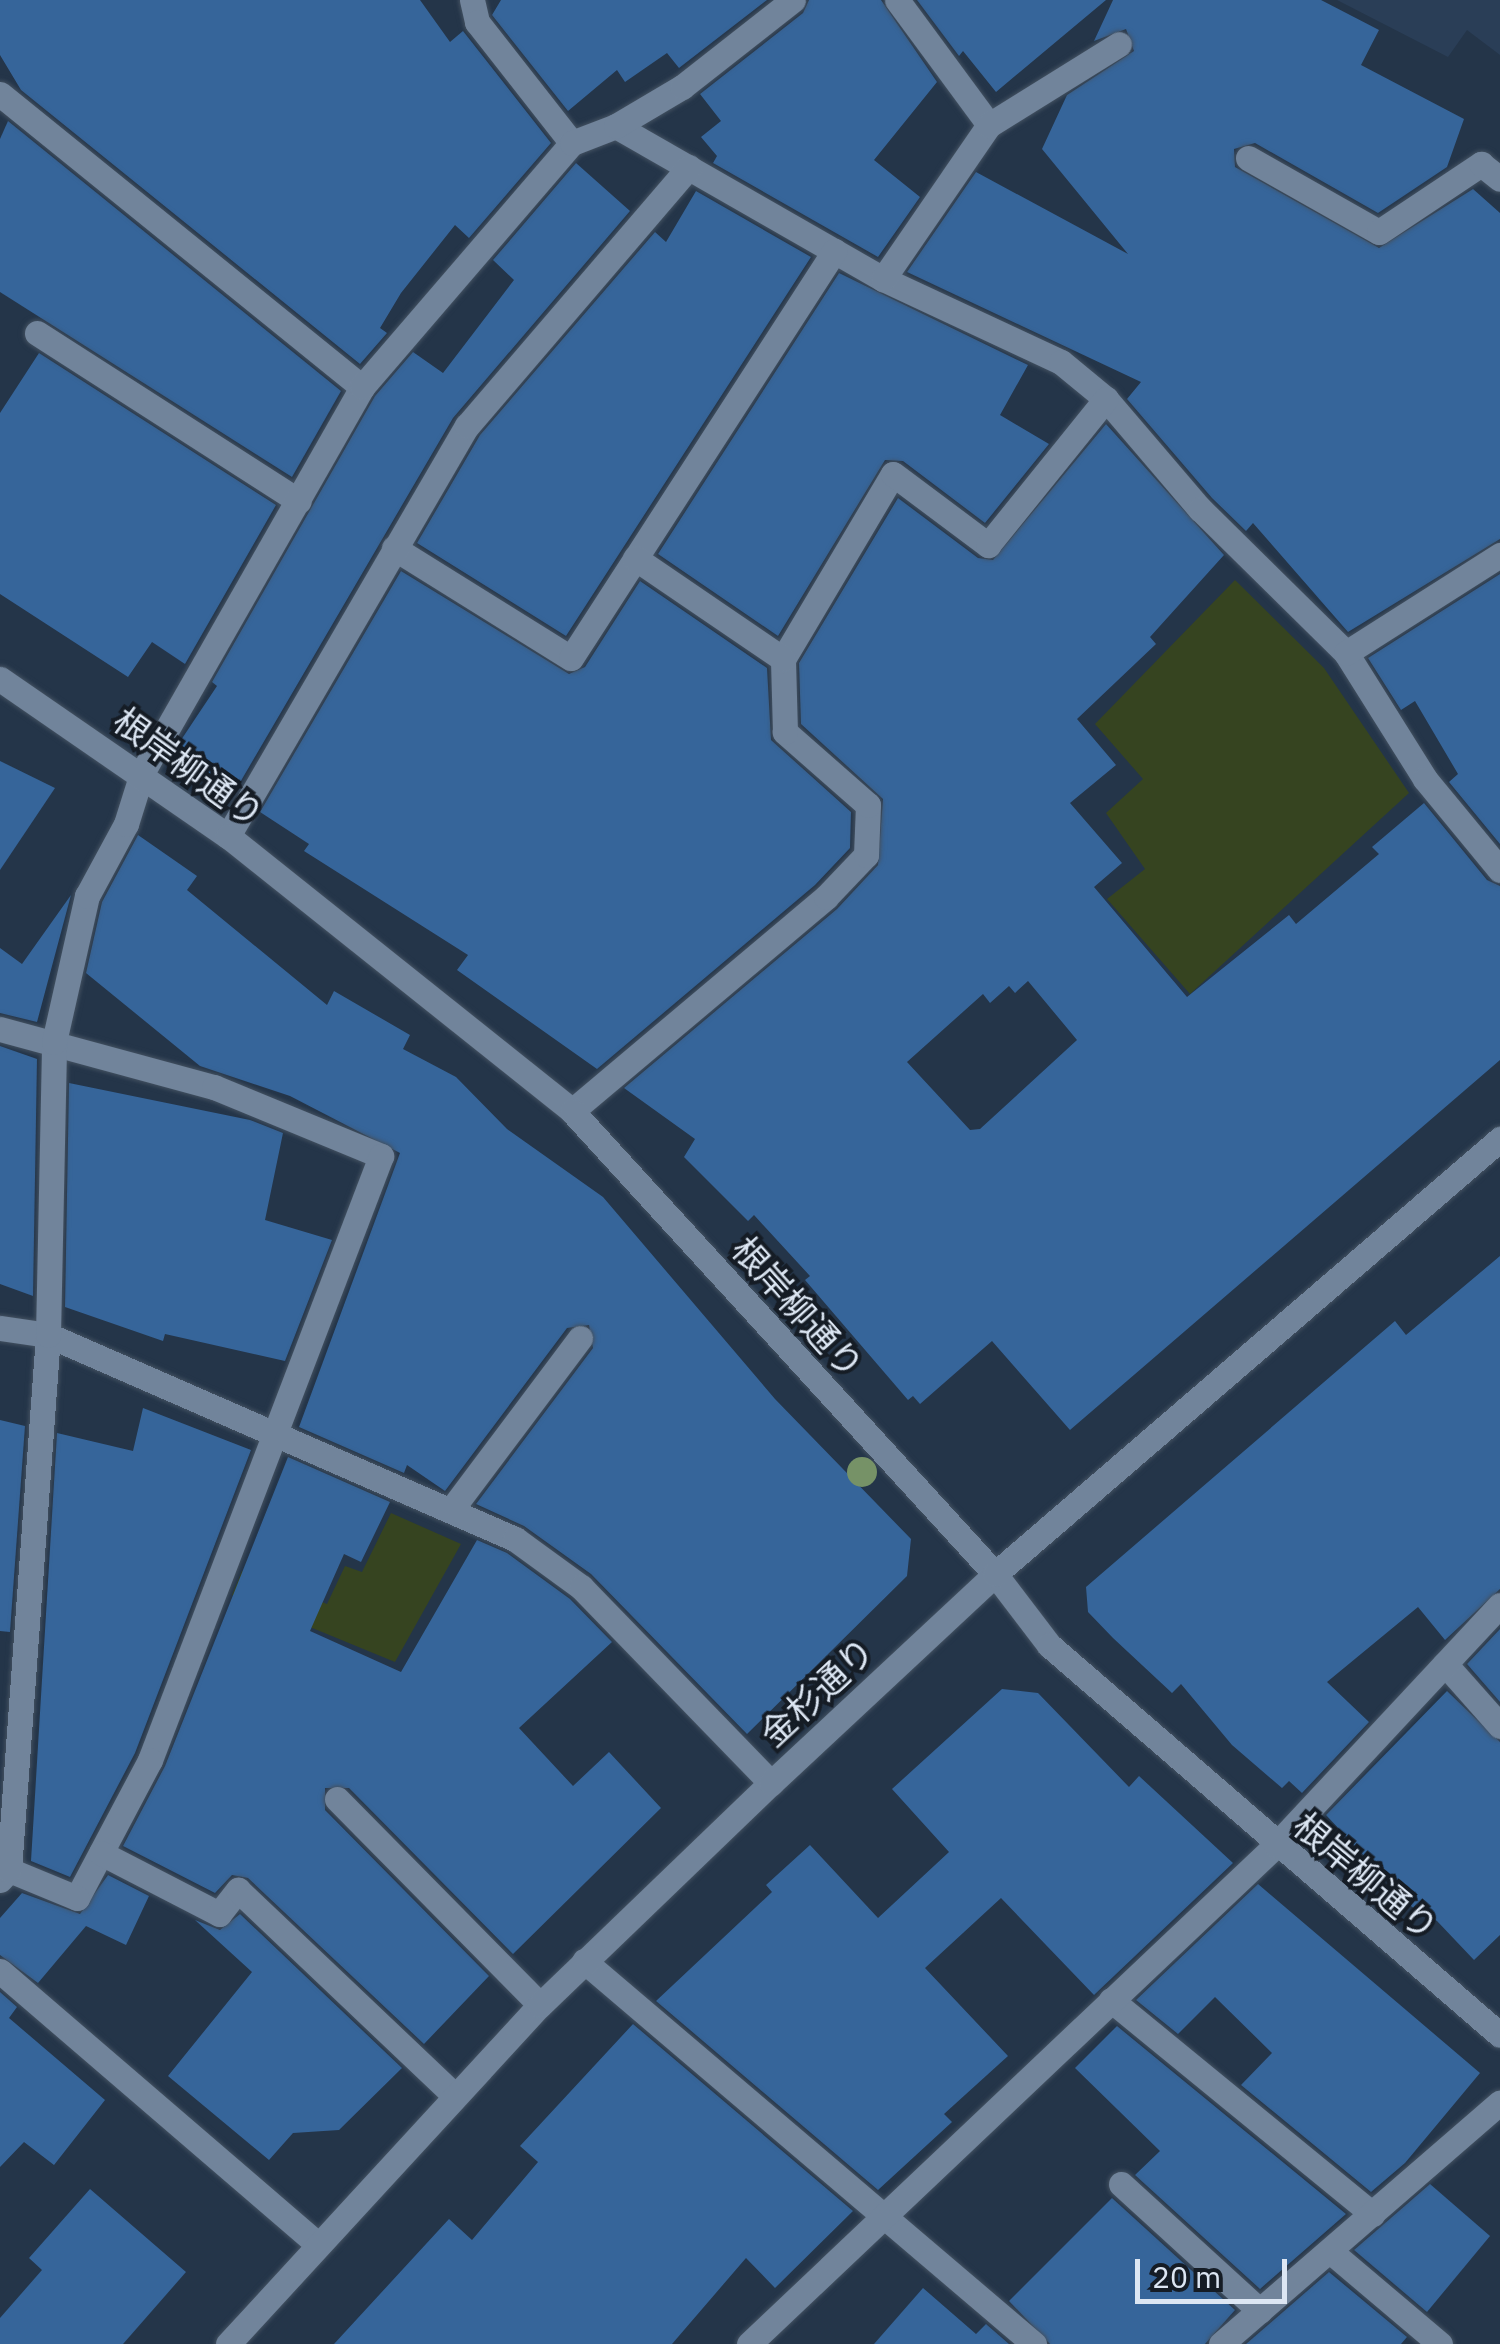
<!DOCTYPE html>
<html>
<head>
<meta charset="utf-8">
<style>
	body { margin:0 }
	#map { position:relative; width:1500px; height:2344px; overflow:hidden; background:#243549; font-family:"IBM Plex Sans","Noto Sans JP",sans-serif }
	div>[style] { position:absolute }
	.built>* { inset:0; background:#2a3e57 }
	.green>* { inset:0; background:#364420 }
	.building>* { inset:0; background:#36659a }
	.roads { filter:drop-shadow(0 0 2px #435161) drop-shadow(0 0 2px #435161) }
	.service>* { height:25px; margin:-12.5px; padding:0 12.5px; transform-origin:12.5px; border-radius:12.5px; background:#71849b }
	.minor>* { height:25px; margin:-12.5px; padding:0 12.5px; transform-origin:12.5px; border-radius:12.5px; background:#71849b }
	.tertiary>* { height:25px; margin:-12.5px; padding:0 12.5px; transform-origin:12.5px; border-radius:12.5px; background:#71849b }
	.trees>* { width:30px; height:30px; margin:-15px; border-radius:50%; background:#769267 }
	span { translate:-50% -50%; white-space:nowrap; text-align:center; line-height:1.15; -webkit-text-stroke:8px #151c25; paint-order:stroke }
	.street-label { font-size:35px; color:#dce6f3 }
	.scale { position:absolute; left:1135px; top:2259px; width:152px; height:45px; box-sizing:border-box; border:5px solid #dce6f3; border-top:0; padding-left:12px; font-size:30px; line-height:35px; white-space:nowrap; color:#dce6f3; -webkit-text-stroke:8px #151c25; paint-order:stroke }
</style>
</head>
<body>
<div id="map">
	<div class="built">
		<div style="clip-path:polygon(1337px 0,1500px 0,1500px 55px,1467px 30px,1448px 57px)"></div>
	</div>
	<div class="green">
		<div style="clip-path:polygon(1235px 580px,1324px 668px,1409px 793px,1190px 994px,1107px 899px,1145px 869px,1106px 813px,1143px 779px,1095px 724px)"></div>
		<div style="clip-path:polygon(391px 1513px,461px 1544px,395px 1662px,232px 1595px,242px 1571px,327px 1604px,345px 1566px,362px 1572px)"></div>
	</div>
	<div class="building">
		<div style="clip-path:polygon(0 0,420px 0,450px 42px,463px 31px,551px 143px,469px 238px,455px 225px,401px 293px,380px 328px,387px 333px,360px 364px,21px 90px,0 55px)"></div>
		<div style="clip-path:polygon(501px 0,767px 0,679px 68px,667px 53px,625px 82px,617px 70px,568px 111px,492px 15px)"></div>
		<div style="clip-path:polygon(809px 0,881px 0,937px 82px,874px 160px,920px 197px,878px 257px,713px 163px,717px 156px,701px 137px,721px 121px,700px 94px,803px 13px)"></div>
		<div style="clip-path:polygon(917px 0,1106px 0,996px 92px,963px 51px,959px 56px)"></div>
		<div style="clip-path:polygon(1113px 0,1321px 0,1379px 30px,1361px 65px,1464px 119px,1447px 167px,1378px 213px,1255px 143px,1234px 149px,1235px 167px,1379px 248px,1473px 189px,1500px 213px,1500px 539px,1348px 632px,1253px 523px,1246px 531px,1212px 498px,1127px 399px,1141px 382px,907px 272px,976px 172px,1128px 254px,1042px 149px,1067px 95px,1134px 51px,1126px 29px,1094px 41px)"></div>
		<div style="clip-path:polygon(8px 121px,341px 391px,292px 477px,0 292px,0 139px)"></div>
		<div style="clip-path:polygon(576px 163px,630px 211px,453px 418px,235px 791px,175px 749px,217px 686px,212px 682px,375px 396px,413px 352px,443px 373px,514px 280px,493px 260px)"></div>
		<div style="clip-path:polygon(696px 191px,811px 257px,566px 636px,417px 543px,480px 435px,655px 232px,666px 242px)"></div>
		<div style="clip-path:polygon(839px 273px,1028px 365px,1000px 415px,1049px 444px,985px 523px,903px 461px,885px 460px,778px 636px,658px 554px)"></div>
		<div style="clip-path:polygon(39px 353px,276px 505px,185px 664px,152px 642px,128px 677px,0 594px,0 413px)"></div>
		<div style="clip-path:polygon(evenodd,1106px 424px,1224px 555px,1150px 637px,1156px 644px,1077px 719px,1116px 765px,1070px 803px,1122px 863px,1094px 887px,1187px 997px,1289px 915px,1296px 924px,1379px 854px,1372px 847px,1424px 803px,1487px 880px,1500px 886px,1500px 1060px,1070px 1430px,992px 1341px,920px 1404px,913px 1396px,908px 1400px,805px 1280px,810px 1276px,754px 1215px,748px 1221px,684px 1157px,695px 1139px,624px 1088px,837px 909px,878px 865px,883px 799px,801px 724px,799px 663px,898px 498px,978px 558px,993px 560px,1106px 424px,1028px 981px,1077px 1040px,980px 1129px,970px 1130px,907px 1062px,983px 994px,990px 1003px,1009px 986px,1015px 993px,1028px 981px)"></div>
		<div style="clip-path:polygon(401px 571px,569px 674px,585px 667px,640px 581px,767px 668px,771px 740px,851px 812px,850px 848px,815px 885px,597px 1069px,457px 970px,468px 955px,304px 851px,309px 844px,260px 812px)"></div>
		<div style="clip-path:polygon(1500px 574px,1500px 844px,1449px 782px,1458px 774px,1415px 701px,1401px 710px,1368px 658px)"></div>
		<div style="clip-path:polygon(0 761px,55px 788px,0 870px)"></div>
		<div style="clip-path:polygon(138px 835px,197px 876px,187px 890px,327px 1005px,334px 991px,410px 1035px,403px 1049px,456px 1077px,507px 1129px,603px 1197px,775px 1399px,911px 1539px,907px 1576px,747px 1734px,591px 1574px,524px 1526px,476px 1504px,593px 1348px,589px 1325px,567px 1328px,445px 1491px,407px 1465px,404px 1473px,299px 1427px,400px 1153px,290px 1096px,200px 1066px,86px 973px,102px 902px)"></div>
		<div style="clip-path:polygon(71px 895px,37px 1022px,0 1013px,0 948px,22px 964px)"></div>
		<div style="clip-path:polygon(0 1046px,37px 1059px,33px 1296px,0 1284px)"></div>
		<div style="clip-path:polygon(69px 1083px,250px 1120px,283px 1133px,265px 1220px,332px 1240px,285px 1361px,165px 1334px,163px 1341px,65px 1307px)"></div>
		<div style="clip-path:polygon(1500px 1256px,1500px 1589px,1445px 1640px,1418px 1607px,1327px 1682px,1369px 1722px,1302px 1793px,1289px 1781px,1282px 1788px,1232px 1745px,1181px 1684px,1172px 1693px,1113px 1638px,1088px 1612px,1086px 1587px,1395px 1321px,1406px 1335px)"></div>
		<div style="clip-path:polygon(143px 1408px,251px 1450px,135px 1753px,70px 1877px,31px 1861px,57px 1433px,133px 1451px)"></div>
		<div style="clip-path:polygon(0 1420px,25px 1426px,10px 1632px,0 1631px)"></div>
		<div style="clip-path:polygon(288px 1457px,390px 1502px,361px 1562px,344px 1554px,310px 1631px,401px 1672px,477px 1540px,507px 1553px,570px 1599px,612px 1642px,519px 1728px,573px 1786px,609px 1752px,661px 1808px,513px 1954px,349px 1788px,325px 1788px,325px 1810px,489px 1976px,424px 2044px,248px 1878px,232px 1875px,215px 1893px,123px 1846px,165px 1766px)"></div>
		<div style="clip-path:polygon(1500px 1629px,1500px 1702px,1467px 1664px)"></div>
		<div style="clip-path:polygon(1002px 1689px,1038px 1693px,1129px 1787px,1139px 1776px,1233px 1863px,1094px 1995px,1001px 1898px,925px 1968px,1008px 2056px,944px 2114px,952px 2122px,878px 2190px,656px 2001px,772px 1892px,766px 1885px,810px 1845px,878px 1918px,949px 1852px,892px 1789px)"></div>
		<div style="clip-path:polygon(1447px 1691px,1500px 1742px,1500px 1935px,1474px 1960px,1437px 1921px,1412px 1907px,1326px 1815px)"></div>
		<div style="clip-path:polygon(108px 1875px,149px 1896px,126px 1945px,86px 1926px,38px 1983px,0 1955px,0 1918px,22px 1893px,80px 1914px)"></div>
		<div style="clip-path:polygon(1258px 1884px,1480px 2073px,1405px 2163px,1371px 2192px,1241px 2085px,1272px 2053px,1215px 1997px,1178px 2034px,1136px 2000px)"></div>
		<div style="clip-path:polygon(240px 1914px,402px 2068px,339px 2130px,293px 2133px,269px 2160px,168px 2076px,252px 1972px,195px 1920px,220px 1930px)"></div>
		<div style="clip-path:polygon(0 1992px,17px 2007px,9px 2018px,105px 2100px,54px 2165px,24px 2142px,0 2167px)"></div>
		<div style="clip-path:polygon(633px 2024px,853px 2211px,775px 2288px,746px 2258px,672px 2344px,334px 2344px,449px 2219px,472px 2240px,538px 2162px,520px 2146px)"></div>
		<div style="clip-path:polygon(1117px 2026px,1346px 2214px,1260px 2289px,1135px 2175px,1160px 2151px,1075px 2068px)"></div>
		<div style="clip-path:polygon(1430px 2184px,1490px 2236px,1427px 2312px,1354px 2250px)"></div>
		<div style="clip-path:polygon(90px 2189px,186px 2272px,123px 2344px,0 2344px,0 2318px,42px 2270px,29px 2258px)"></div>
		<div style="clip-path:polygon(1112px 2198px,1235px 2310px,1205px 2344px,1050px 2344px,1009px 2301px)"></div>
		<div style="clip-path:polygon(1329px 2272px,1407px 2337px,1401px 2344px,1246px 2344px)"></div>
		<div style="clip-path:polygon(923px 2288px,976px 2334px,986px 2324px,1009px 2344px,874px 2344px)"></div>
	</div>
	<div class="roads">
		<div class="service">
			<div style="left:897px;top:0;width:155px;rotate:53.6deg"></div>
			<div style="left:0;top:94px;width:466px;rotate:39deg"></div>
			<div style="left:616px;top:126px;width:308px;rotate:29.8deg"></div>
			<div style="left:883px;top:279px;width:196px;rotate:25deg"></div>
			<div style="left:1061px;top:362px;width:58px;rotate:39.4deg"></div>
			<div style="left:1106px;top:399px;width:145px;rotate:49.5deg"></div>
			<div style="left:1200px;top:509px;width:205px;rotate:44.6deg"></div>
			<div style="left:1346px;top:653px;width:149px;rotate:57.9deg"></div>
			<div style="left:1425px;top:779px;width:118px;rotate:50.5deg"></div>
			<div style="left:1248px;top:158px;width:150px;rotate:29.5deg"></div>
			<div style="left:1379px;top:232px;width:123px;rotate:-33.7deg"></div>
			<div style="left:1481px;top:164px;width:24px;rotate:38deg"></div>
			<div style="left:883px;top:279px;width:187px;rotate:-55.5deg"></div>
			<div style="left:989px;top:125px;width:153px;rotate:-31.9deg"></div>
			<div style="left:37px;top:333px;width:311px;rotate:32.7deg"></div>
			<div style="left:394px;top:548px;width:208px;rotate:31.9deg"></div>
			<div style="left:571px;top:658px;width:485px;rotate:-57.1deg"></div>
			<div style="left:783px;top:659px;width:215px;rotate:-59.3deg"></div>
			<div style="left:893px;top:474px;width:119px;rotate:36.8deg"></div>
			<div style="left:988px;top:545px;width:188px;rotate:-51.1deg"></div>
			<div style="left:228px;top:836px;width:475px;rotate:-59.8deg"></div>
			<div style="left:467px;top:426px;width:341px;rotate:-49.4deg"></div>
			<div style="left:0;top:1029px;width:222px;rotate:15.2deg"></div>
			<div style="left:214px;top:1087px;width:181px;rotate:22.4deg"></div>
			<div style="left:381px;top:1156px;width:647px;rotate:110.93deg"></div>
			<div style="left:150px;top:1760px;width:156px;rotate:117.9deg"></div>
			<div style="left:77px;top:1898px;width:74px;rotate:-157.6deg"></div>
			<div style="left:572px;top:1111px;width:332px;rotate:-40.1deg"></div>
			<div style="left:826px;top:897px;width:58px;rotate:-46.4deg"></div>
			<div style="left:866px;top:855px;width:50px;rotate:-87.7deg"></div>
			<div style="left:868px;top:805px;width:111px;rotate:-138.7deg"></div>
			<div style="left:785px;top:732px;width:73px;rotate:-91.6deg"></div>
			<div style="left:783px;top:659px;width:179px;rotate:-145.7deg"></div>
			<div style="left:451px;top:1510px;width:215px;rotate:-53.1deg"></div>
			<div style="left:1445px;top:1664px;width:83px;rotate:48.4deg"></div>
			<div style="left:337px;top:1799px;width:289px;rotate:45.4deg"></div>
			<div style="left:101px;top:1853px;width:133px;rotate:27.3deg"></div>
			<div style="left:219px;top:1914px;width:31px;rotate:-52deg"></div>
			<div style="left:238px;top:1890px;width:299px;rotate:43.5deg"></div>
			<div style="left:1111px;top:2000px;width:338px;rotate:39.3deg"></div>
			<div style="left:1121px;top:2184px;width:188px;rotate:42.4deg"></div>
		</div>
		<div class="minor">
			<div style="left:472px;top:0;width:23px;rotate:77deg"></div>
			<div style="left:477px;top:22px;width:154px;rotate:51.9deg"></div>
			<div style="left:1346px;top:653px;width:183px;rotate:-32.5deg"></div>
			<div style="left:0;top:1328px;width:49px;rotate:8.3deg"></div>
			<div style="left:48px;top:1335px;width:510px;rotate:23.6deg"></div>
			<div style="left:515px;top:1539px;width:82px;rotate:36deg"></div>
			<div style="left:581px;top:1587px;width:273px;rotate:45.9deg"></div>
			<div style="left:0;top:1880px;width:13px;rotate:-48deg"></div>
			<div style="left:9px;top:1870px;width:536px;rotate:-85.83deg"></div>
			<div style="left:48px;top:1335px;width:293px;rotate:-88.8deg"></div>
			<div style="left:54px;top:1042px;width:150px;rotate:-77.3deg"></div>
			<div style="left:87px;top:896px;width:82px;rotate:-61.6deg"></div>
			<div style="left:126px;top:824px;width:53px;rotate:-72.6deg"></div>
			<div style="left:142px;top:773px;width:444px;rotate:-60.3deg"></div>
			<div style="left:362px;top:387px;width:322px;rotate:-49.3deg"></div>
			<div style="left:572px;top:143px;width:47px;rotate:-21.1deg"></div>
			<div style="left:616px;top:126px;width:77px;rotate:-30.6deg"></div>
			<div style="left:682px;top:87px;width:141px;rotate:-38.1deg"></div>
			<div style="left:584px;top:1961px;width:591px;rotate:40.4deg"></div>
			<div style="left:0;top:1971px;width:416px;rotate:40.7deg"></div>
			<div style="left:1330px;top:2251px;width:144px;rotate:40.2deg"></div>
			<div style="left:749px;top:2344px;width:726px;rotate:-43.44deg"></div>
			<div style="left:1276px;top:1845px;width:328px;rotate:-47deg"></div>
			<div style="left:1221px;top:2344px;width:369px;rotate:-40.9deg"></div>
		</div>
		<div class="tertiary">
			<div style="left:0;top:679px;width:277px;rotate:34.6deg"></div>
			<div style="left:228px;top:836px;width:440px;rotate:38.6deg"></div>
			<div style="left:572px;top:1111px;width:627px;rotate:47.58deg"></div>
			<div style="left:995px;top:1574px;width:89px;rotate:52.7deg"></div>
			<div style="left:1049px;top:1645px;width:596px;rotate:40.85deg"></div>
			<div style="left:228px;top:2344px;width:461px;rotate:-47.4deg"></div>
			<div style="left:540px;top:2005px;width:320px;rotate:-43.9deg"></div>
			<div style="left:771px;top:1783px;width:306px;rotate:-43deg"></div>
			<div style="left:995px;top:1574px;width:667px;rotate:-40.74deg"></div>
		</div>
	</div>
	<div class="trees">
		<div style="left:862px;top:1472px"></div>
	</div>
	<div class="street-label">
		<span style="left:189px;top:767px;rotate:36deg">根岸柳通り</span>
		<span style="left:798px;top:1307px;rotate:48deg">根岸柳通り</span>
		<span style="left:817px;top:1692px;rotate:-43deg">金杉通り</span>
		<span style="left:1366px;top:1876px;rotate:40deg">根岸柳通り</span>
	</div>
	<div class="scale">20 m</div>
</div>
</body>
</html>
